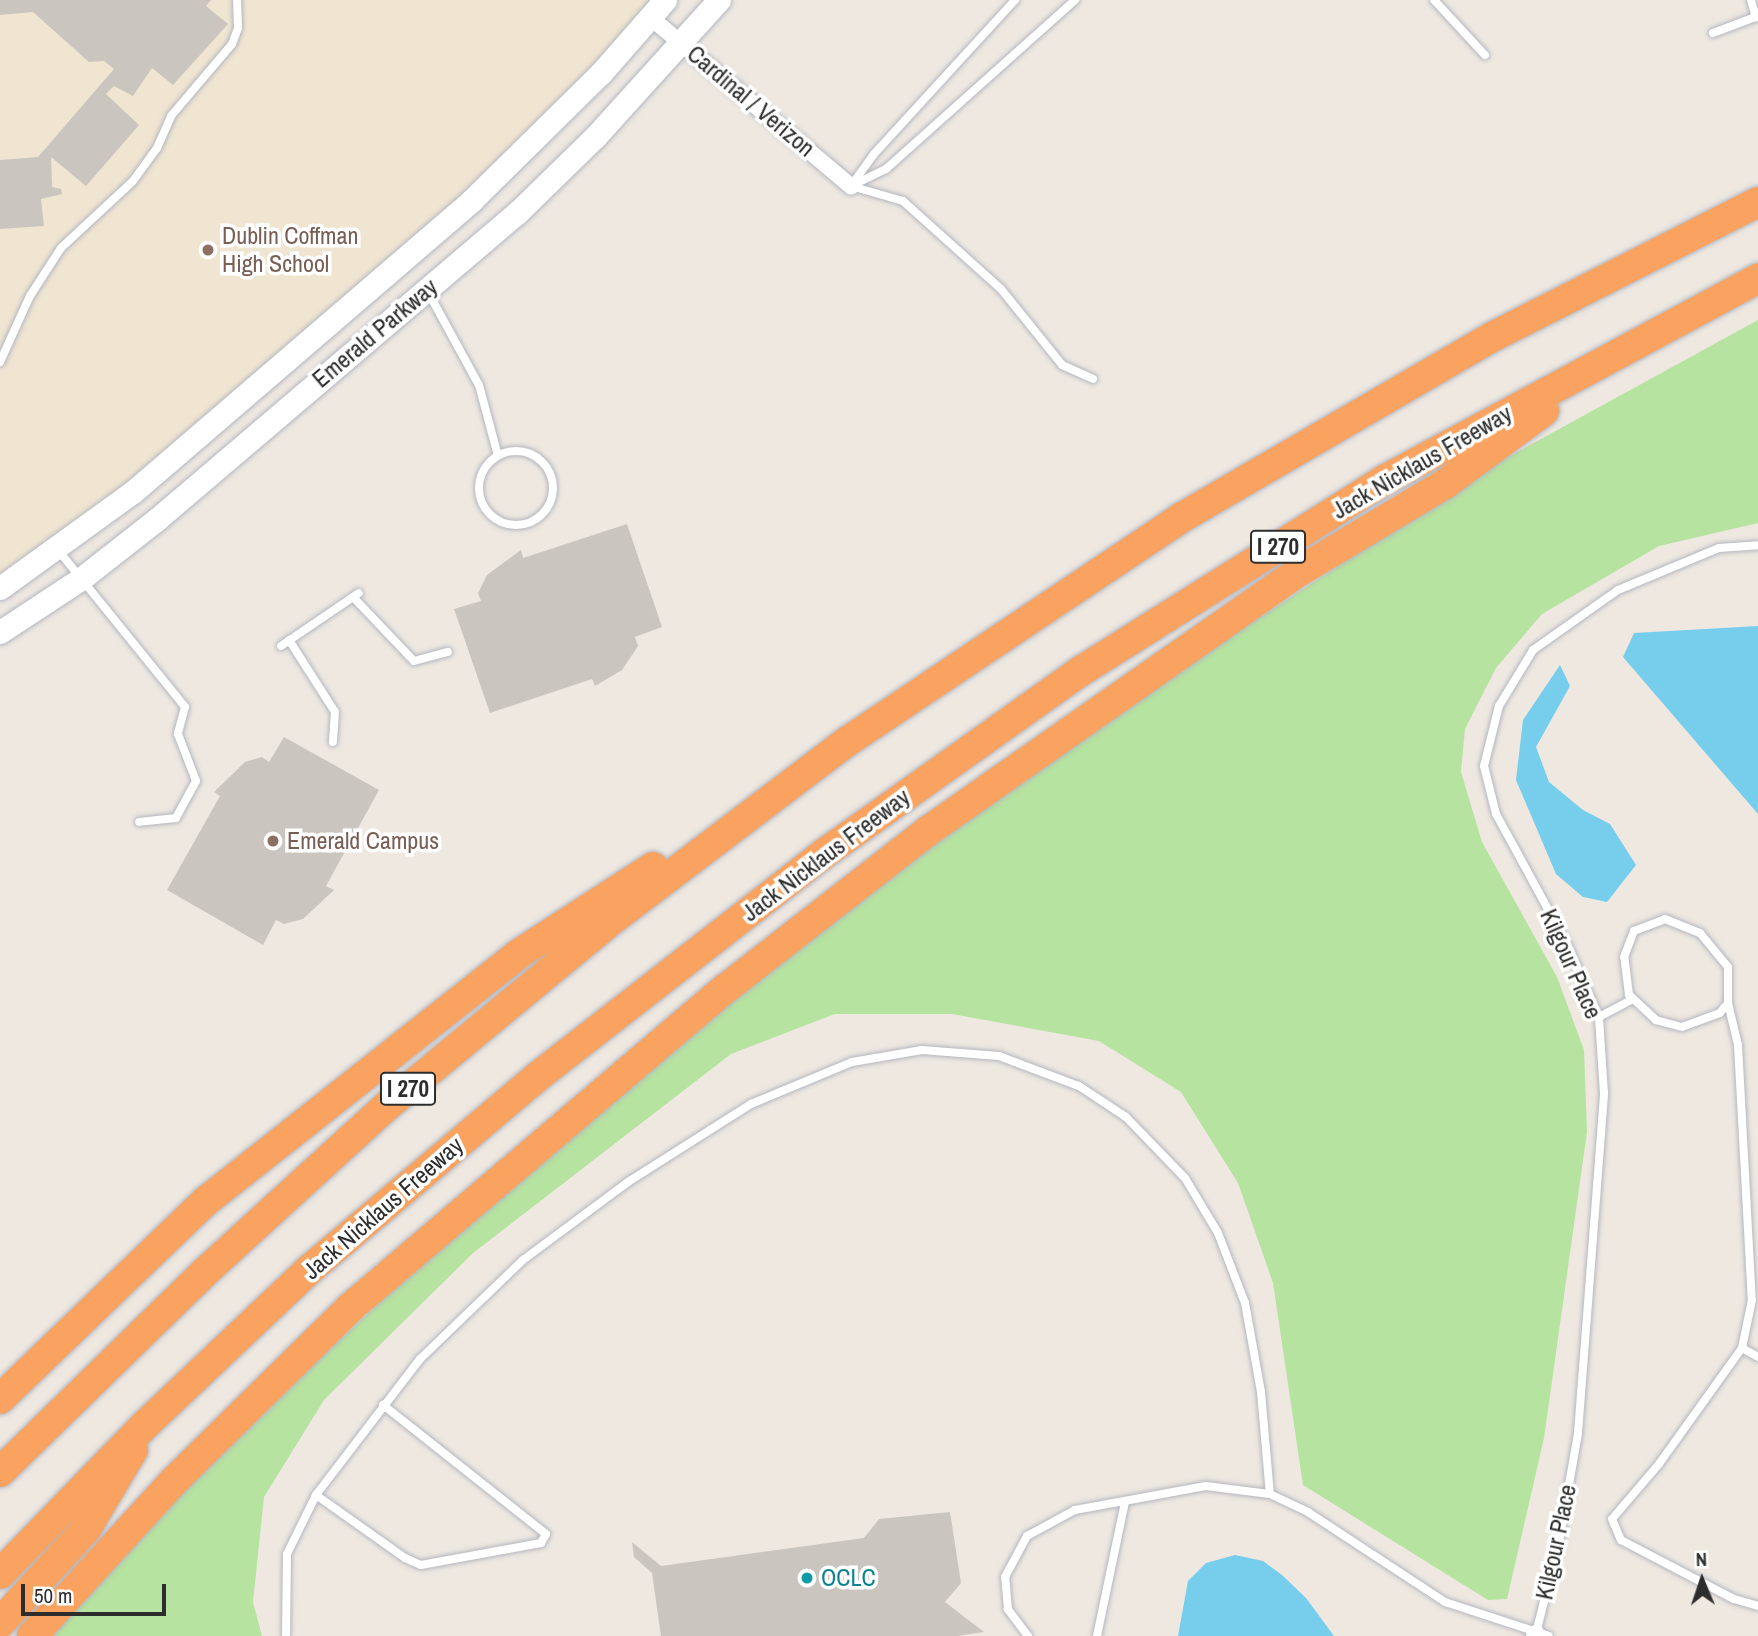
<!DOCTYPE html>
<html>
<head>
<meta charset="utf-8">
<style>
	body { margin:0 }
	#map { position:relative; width:1758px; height:1636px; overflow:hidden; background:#eee8e1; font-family:"Archivo Narrow",sans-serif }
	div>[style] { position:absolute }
	.education>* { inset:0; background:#efe5d1 }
	.green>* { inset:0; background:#b6e39f }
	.water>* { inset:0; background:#77cdec }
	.building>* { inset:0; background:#cac6bf }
	.roads { filter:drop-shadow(0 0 2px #b4b7c0) drop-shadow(0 0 2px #b4b7c0) }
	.service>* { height:8px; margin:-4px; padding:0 4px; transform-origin:4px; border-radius:4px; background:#fff }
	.service>.ring { margin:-4px; padding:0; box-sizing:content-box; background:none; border:8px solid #fff; border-radius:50% }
	.minor>* { height:16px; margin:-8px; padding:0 8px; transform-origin:8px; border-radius:8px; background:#fff }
	.secondary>* { height:23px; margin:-11.5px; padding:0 11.5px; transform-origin:11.5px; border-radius:11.5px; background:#fff }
	.motorway>* { height:30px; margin:-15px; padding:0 15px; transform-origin:15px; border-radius:15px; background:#faa25f }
	.dots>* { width:19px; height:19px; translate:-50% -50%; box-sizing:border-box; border:4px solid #fff; border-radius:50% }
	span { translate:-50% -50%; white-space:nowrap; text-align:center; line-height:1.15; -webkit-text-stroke:7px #fff; paint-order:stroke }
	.shield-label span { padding:2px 5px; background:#fff; border:2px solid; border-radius:5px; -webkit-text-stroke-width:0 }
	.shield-label { font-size:23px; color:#2d2d2d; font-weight:700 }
	.street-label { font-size:24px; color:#2d2d2d }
	.education-label { font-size:24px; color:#785e54 }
	.left { translate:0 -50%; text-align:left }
	.culture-label { font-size:24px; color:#0d838f }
	.north { position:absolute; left:1667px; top:1545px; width:70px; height:70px; -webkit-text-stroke:5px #fff; paint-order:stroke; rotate:358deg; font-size:19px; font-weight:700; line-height:28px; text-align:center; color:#2d2d2d }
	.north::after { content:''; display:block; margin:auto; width:24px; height:32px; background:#2d2d2d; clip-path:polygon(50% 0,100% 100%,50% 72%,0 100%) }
	.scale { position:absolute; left:21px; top:1584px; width:145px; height:32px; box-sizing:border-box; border:4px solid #2d2d2d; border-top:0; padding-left:9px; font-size:21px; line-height:24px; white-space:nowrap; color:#2d2d2d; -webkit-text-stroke:5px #fff; paint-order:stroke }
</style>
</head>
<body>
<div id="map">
	<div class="education">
		<div style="clip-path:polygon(0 0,665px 0,472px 200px,0 588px)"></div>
	</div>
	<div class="green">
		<div style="clip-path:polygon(1758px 320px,1758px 523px,1659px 546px,1542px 614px,1496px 668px,1465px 729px,1461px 772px,1482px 842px,1557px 977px,1584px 1050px,1587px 1132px,1544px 1438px,1507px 1599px,1488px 1600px,1303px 1485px,1273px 1283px,1238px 1183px,1181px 1092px,1099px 1041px,952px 1014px,835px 1014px,731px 1054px,473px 1253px,324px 1400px,264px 1497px,253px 1602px,262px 1636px,52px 1636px,112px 1565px,233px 1440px,516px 1175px,834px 917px,1100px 722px,1490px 467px)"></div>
	</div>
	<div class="water">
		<div style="clip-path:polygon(1758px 626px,1758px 814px,1623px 657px,1634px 633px)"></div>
		<div style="clip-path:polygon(1560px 665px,1570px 686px,1536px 747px,1549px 782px,1583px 810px,1610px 824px,1636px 865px,1607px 902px,1583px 897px,1556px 874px,1516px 780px,1523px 720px)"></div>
		<div style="clip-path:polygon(1235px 1555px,1263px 1561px,1282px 1575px,1306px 1598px,1334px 1636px,1178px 1636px,1188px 1581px,1206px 1563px)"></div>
	</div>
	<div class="building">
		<div style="clip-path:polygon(0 0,211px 0,206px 6px,228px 24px,173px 85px,152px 68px,133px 96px,114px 86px,106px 94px,139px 125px,86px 186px,51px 157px,52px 187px,61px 189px,62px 194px,41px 199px,44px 226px,0 229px,0 160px,38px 157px,114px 69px,104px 61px,89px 62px,33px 12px,0 15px)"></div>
		<div style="clip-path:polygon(627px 524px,662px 627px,635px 637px,638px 646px,622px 670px,595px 686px,592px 679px,490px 713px,454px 609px,481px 601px,478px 593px,487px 575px,521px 550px,523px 558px)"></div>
		<div style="clip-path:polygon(284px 737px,379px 790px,326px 886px,334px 890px,303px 919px,284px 924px,276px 920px,263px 945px,167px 890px,220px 796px,214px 792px,245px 762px,262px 757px,269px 762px)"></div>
		<div style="clip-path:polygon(950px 1512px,961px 1583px,945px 1602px,984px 1632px,958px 1636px,661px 1636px,652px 1573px,634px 1557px,632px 1542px,661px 1566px,864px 1538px,879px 1519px)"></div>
	</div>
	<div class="roads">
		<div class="service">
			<div style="left:1434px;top:0;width:75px;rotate:47.2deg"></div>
			<div style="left:1751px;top:0;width:18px;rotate:74deg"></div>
			<div style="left:1713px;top:33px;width:48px;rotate:-20.7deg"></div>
			<div style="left:853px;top:183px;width:36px;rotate:-54deg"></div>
			<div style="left:874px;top:154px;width:209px;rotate:-47.5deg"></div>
			<div style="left:851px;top:186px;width:54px;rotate:16.1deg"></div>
			<div style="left:903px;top:201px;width:132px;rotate:41.9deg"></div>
			<div style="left:1001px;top:289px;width:97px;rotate:51.2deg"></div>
			<div style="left:1062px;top:365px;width:34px;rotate:24deg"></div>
			<div style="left:851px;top:186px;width:39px;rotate:-26deg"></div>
			<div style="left:886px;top:169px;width:254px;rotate:-41.8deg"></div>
			<div style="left:428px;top:292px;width:106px;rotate:61.3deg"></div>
			<div style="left:479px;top:385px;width:73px;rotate:75deg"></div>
			<div style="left:0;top:362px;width:72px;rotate:-65.6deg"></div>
			<div style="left:30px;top:296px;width:57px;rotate:-57.1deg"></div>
			<div style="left:61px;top:248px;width:98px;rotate:-42.9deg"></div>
			<div style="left:133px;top:181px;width:41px;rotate:-54deg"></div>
			<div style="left:157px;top:148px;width:35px;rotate:-66deg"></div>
			<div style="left:171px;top:116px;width:94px;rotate:-49.7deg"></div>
			<div style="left:232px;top:44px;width:17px;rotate:-69deg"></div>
			<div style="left:238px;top:28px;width:28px;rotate:-92deg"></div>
			<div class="ring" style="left:479px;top:451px;width:66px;height:66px"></div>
			<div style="left:58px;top:550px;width:202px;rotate:51deg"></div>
			<div style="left:185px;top:707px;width:28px;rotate:105deg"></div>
			<div style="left:178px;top:734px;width:50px;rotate:69deg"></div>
			<div style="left:196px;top:781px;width:42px;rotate:118.4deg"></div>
			<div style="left:176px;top:818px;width:37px;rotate:174deg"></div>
			<div style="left:353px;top:597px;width:88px;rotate:46.4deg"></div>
			<div style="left:414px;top:661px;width:35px;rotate:-15deg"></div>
			<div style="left:289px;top:640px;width:85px;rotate:57.4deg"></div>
			<div style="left:335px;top:712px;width:30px;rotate:94deg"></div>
			<div style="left:281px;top:646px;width:94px;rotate:-34.2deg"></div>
			<div style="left:1728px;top:1003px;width:13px;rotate:129deg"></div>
			<div style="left:1720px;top:1013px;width:40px;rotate:159.8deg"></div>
			<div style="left:1682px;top:1027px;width:27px;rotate:-165deg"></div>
			<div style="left:1656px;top:1020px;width:37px;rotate:-137deg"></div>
			<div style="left:1629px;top:995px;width:38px;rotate:-97deg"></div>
			<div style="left:1624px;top:957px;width:28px;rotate:-69deg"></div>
			<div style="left:1634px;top:931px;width:33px;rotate:-21deg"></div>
			<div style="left:1665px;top:919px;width:38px;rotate:22deg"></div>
			<div style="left:1700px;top:933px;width:44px;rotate:50.5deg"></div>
			<div style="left:1728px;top:967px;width:36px;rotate:90deg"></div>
			<div style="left:1728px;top:1003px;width:43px;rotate:76.6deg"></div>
			<div style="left:1738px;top:1045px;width:255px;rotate:86.9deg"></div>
			<div style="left:1752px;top:1300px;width:49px;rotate:101.8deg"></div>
			<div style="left:1742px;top:1348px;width:18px;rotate:29deg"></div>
			<div style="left:1599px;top:1017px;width:38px;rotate:-28deg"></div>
			<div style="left:1742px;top:1348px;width:143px;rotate:125.6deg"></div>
			<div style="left:1659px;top:1464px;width:72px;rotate:130.5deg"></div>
			<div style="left:1612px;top:1519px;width:23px;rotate:67deg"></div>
			<div style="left:1621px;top:1540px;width:127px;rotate:27.6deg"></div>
			<div style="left:1734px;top:1599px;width:25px;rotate:16deg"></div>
			<div style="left:316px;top:1495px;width:109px;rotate:35.3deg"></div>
			<div style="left:405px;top:1558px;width:17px;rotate:24deg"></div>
			<div style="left:421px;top:1565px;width:122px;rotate:-10.4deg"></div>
			<div style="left:541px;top:1543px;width:10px;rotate:-61deg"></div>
			<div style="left:546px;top:1534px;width:208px;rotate:-141.6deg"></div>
			<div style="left:1536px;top:1633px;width:89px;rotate:-75.7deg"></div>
			<div style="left:1558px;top:1547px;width:116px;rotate:-80deg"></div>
			<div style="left:1578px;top:1433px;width:341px;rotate:-85.6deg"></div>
			<div style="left:1604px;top:1093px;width:76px;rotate:-93.8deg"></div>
			<div style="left:1599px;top:1017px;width:80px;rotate:-113.7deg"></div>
			<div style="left:1567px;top:944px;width:148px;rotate:-118.6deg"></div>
			<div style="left:1496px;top:814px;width:49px;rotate:-104deg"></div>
			<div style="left:1484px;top:766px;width:62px;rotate:-76deg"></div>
			<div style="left:1499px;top:706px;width:66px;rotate:-58.7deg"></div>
			<div style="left:1533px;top:650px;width:104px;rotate:-35.2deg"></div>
			<div style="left:1618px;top:590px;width:109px;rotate:-22.6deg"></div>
			<div style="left:1719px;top:548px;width:39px;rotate:-4deg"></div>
			<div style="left:286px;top:1636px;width:82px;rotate:-89.3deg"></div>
			<div style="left:287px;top:1554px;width:66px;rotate:-63.8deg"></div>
			<div style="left:316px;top:1495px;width:171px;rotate:-52.6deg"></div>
			<div style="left:420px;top:1359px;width:143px;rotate:-43.9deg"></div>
			<div style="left:523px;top:1260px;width:131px;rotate:-36.6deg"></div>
			<div style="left:628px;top:1182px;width:146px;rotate:-32.4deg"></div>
			<div style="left:751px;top:1104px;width:109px;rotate:-22.6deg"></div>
			<div style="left:852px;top:1062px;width:71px;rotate:-9.7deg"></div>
			<div style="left:922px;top:1050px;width:77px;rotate:4.5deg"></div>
			<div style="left:999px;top:1056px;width:85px;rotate:20.6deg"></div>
			<div style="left:1079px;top:1086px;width:56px;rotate:33.4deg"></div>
			<div style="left:1126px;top:1117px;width:85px;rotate:46deg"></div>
			<div style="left:1185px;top:1178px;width:64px;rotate:59deg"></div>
			<div style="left:1218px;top:1233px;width:75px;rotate:68.9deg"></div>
			<div style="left:1245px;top:1303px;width:90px;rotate:79.8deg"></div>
			<div style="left:1261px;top:1392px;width:102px;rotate:85deg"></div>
			<div style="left:1028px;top:1636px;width:34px;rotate:-127deg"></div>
			<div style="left:1008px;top:1609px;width:32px;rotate:-95deg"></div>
			<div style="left:1005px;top:1577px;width:47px;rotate:-61.8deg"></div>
			<div style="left:1027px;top:1536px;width:55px;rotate:-28.4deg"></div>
			<div style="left:1075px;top:1510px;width:133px;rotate:-10.4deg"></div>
			<div style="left:1206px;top:1486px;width:64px;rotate:7.1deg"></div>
			<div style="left:1270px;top:1494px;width:42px;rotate:25.3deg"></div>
			<div style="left:1308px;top:1512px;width:164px;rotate:33.3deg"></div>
			<div style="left:1445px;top:1602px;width:109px;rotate:18.1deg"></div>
			<div style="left:1097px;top:1636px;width:137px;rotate:-78.2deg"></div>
		</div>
		<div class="minor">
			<div style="left:650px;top:17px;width:263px;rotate:40.1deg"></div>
			<div style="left:1534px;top:1636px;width:4px;rotate:-56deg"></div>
		</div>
		<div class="secondary">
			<div style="left:0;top:588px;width:165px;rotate:-35.9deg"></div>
			<div style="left:134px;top:491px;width:446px;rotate:-40.7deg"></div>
			<div style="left:472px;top:200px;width:181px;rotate:-44.6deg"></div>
			<div style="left:601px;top:73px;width:97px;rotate:-48.8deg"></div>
			<div style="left:0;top:632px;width:98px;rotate:-33.4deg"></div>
			<div style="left:82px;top:578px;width:94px;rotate:-38.1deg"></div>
			<div style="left:156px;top:520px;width:474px;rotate:-40.4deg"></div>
			<div style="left:517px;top:213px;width:109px;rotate:-44.3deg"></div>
			<div style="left:595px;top:137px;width:185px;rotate:-47.9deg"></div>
		</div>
		<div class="motorway">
			<div style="left:0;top:1399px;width:286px;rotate:-43.9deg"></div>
			<div style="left:206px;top:1201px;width:397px;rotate:-38.3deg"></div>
			<div style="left:517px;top:955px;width:162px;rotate:-32.9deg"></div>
			<div style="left:0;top:1472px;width:286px;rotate:-44.3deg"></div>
			<div style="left:205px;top:1272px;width:248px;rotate:-42.4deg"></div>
			<div style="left:388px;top:1105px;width:281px;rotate:-39.6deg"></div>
			<div style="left:604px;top:926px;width:306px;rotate:-37.2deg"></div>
			<div style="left:848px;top:741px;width:401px;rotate:-33.8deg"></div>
			<div style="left:1181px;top:518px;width:360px;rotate:-30.2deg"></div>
			<div style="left:1492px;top:337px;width:298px;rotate:-26.9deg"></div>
			<div style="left:0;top:1574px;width:208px;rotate:-45.8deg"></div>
			<div style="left:145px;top:1425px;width:227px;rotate:-43.4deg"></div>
			<div style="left:310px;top:1269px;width:297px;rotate:-40.2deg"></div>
			<div style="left:537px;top:1077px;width:361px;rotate:-37.9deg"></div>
			<div style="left:822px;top:855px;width:318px;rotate:-35.4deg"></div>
			<div style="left:1081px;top:671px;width:358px;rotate:-32.2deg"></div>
			<div style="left:1384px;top:480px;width:425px;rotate:-28.3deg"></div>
			<div style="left:0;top:1623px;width:127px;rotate:-47.5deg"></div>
			<div style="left:86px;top:1529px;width:92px;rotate:-59.3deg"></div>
			<div style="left:32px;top:1636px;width:209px;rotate:-47.5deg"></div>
			<div style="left:173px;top:1482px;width:250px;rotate:-44.5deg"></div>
			<div style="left:351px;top:1307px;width:491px;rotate:-40.4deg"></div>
			<div style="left:725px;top:989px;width:257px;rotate:-37.9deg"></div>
			<div style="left:928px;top:831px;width:448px;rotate:-35deg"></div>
			<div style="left:1295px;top:574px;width:175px;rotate:-31deg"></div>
			<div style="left:1445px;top:484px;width:123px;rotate:-36.4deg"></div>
		</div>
	</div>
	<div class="dots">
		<div style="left:208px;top:250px;background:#8d6e63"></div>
		<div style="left:273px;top:841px;background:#8d6e63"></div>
		<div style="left:807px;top:1578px;background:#0f9aa8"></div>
	</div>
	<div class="shield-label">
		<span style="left:1278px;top:547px">I 270</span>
		<span style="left:408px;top:1089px">I 270</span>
	</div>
	<div class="street-label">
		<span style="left:751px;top:101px;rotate:40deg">Cardinal / Verizon</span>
		<span style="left:375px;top:333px;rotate:-40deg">Emerald Parkway</span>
		<span style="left:1422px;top:462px;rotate:-30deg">Jack Nicklaus Freeway</span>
		<span style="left:826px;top:855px;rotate:-37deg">Jack Nicklaus Freeway</span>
		<span style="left:1571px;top:964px;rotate:66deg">Kilgour Place</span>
		<span style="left:383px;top:1208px;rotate:-41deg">Jack Nicklaus Freeway</span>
		<span style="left:1556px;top:1542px;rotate:-78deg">Kilgour Place</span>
	</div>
	<div class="education-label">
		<span class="left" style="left:222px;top:250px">Dublin Coffman<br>High School</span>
		<span class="left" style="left:287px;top:841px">Emerald Campus</span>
	</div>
	<div class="culture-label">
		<span class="left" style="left:821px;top:1578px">OCLC</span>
	</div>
	<div class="north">N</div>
	<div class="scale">50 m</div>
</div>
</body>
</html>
